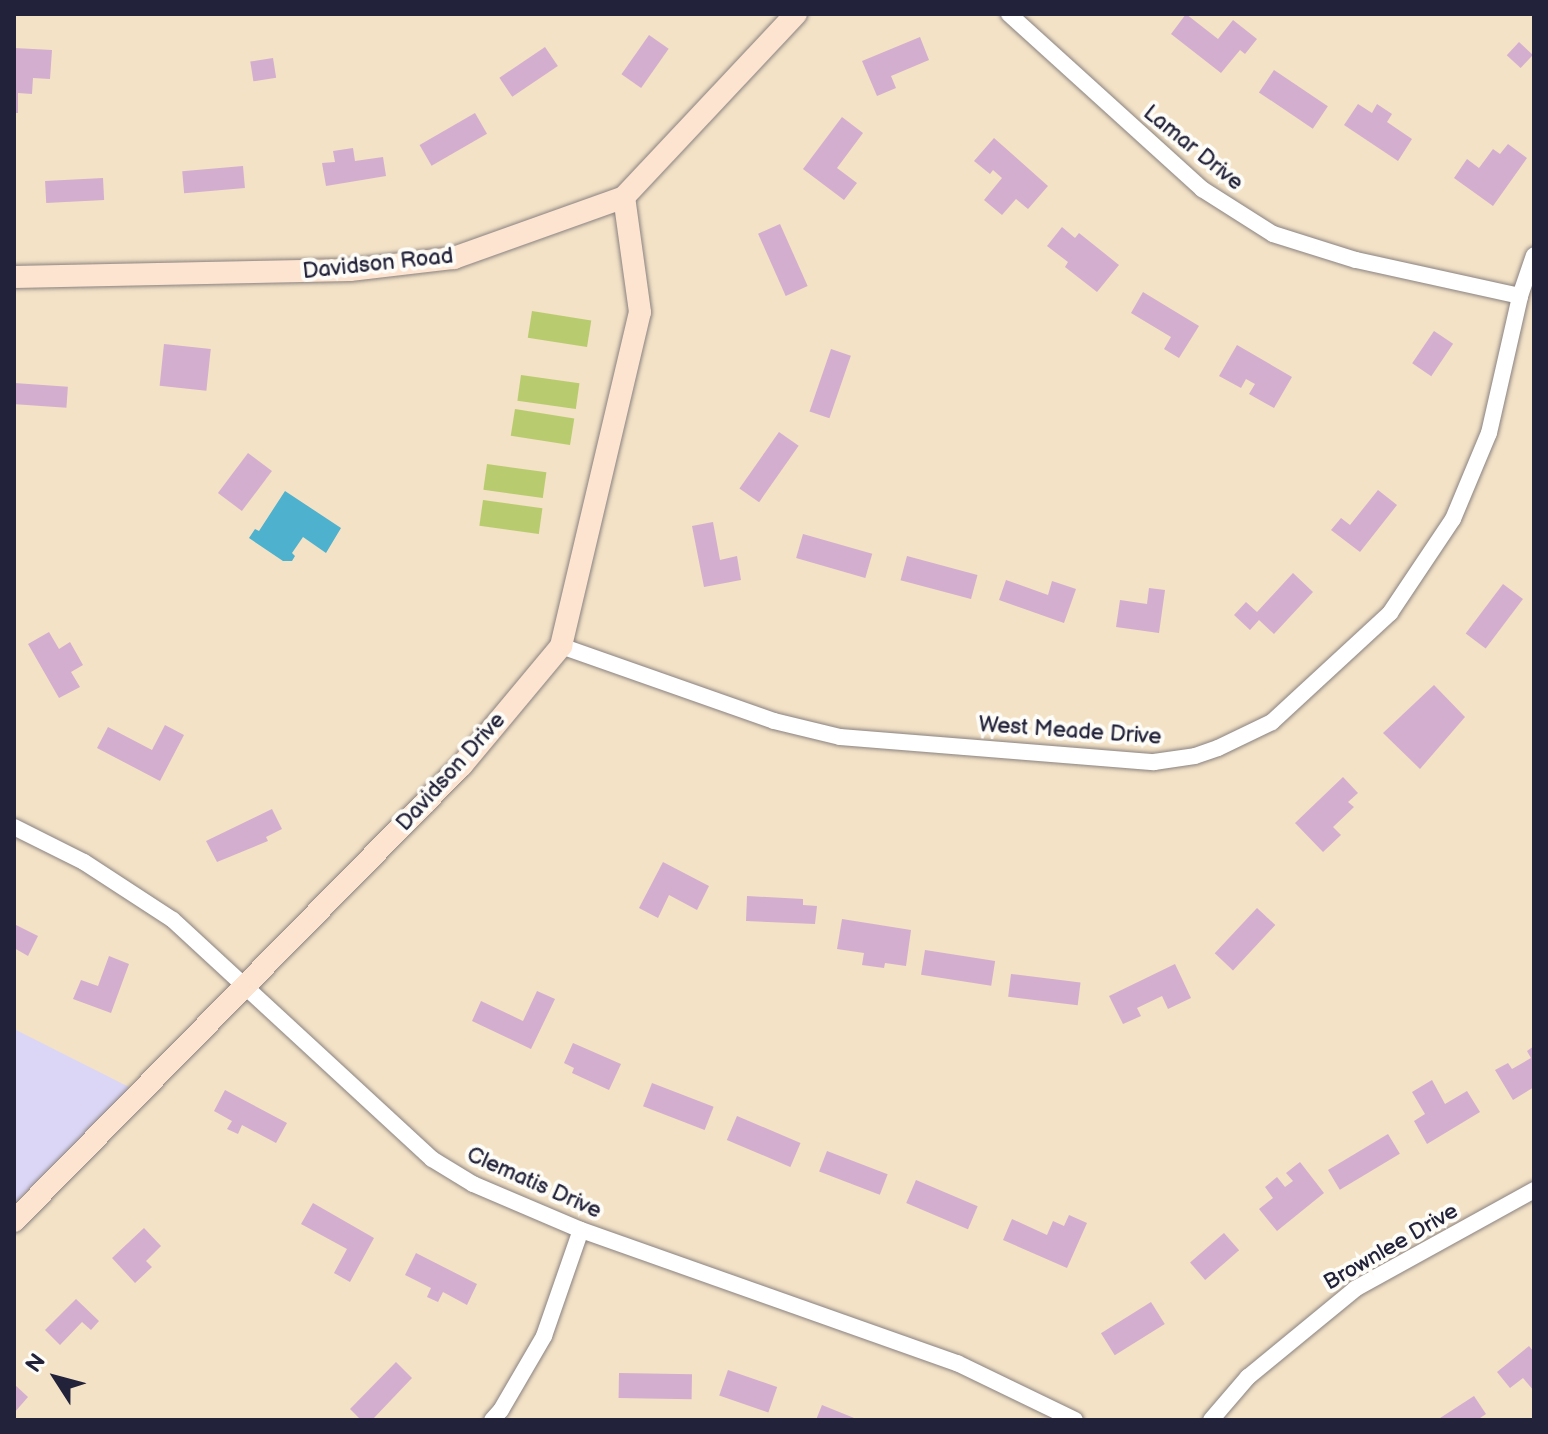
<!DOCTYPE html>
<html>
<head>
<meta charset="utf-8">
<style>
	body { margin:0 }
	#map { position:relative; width:1548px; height:1434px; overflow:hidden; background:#f3e2c6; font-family:"Balsamiq Sans",sans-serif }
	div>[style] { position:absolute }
	.built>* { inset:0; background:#dcd6f6 }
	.green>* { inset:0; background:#b8cc6f; transform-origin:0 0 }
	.water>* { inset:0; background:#4eb1cd }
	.building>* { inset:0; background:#d3aecf; transform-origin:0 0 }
	.roads { filter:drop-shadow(0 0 2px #8a8280) drop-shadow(0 0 2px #8a8280) }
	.street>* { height:16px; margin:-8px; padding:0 8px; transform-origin:8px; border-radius:8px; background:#fff }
	.secondary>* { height:22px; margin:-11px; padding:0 11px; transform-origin:11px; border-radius:11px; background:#fde4d1 }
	span { translate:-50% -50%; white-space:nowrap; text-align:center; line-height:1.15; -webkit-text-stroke:8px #fdfcf7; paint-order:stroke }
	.street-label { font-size:22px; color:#22223b }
	.frame { position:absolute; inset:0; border:16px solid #22223b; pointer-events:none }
	.north { position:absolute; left:16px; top:1338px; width:80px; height:80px; -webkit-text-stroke:6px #fdfcf7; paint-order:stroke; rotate:306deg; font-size:22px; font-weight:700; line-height:32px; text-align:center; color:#22223b }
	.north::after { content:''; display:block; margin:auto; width:28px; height:36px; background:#22223b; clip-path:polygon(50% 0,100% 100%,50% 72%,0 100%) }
</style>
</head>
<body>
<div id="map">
	<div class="built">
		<div style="clip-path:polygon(14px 1029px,131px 1088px,14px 1204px)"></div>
	</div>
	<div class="green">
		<div style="left:532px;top:311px;width:60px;height:27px;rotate:9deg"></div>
		<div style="left:521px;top:375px;width:59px;height:26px;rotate:8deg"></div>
		<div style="left:515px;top:409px;width:60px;height:27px;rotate:9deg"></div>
		<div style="left:487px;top:464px;width:60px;height:26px;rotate:8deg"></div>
		<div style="left:483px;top:500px;width:60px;height:26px;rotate:8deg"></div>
	</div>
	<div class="water">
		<div style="clip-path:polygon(285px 491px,341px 528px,326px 553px,303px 537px,292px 553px,295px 556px,292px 561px,283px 561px,249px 538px,255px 529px,259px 531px)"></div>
	</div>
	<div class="building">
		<div style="clip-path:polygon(1186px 14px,1218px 39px,1233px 20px,1257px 39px,1245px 54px,1240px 50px,1221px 73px,1171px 34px)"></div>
		<div style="left:649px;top:35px;width:24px;height:48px;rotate:35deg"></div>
		<div style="clip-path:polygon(920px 37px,929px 60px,891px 76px,896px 88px,877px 96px,862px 61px)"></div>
		<div style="left:1519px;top:42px;width:19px;height:18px;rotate:43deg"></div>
		<div style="left:545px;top:47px;width:23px;height:55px;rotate:56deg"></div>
		<div style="clip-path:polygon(14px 48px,52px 50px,50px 79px,33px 78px,32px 94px,18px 93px,18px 113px,14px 113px)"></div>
		<div style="left:273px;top:58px;width:20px;height:23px;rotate:81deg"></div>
		<div style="left:1274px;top:70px;width:65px;height:27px;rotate:34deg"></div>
		<div style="clip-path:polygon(1358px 104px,1372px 113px,1377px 104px,1392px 114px,1387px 122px,1412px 139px,1398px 161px,1344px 125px)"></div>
		<div style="left:475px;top:113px;width:24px;height:64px;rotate:60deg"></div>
		<div style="clip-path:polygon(842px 117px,863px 133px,837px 168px,857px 183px,844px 200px,803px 169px)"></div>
		<div style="clip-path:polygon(994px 138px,1048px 186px,1028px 209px,1016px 199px,1002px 215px,984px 200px,1002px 178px,993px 170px,990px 174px,974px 161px)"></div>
		<div style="clip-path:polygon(1508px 144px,1527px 158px,1493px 206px,1454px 178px,1467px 159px,1479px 168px,1493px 149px,1500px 154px)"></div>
		<div style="clip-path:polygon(353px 148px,355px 161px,383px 157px,386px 176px,326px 186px,322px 163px,335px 162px,333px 151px)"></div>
		<div style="left:243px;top:166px;width:22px;height:61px;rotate:85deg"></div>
		<div style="left:103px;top:178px;width:22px;height:58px;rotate:87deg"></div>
		<div style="left:780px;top:224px;width:68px;height:24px;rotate:66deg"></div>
		<div style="clip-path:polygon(1062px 227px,1075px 238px,1079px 233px,1119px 265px,1097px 292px,1065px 267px,1068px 262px,1047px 246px)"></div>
		<div style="clip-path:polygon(1143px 292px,1199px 326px,1179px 358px,1164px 349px,1171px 337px,1131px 313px)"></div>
		<div style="left:1434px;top:331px;width:23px;height:39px;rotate:34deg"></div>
		<div style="left:164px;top:344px;width:47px;height:42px;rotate:6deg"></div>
		<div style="clip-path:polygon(1237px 345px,1292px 377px,1274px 408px,1249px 394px,1255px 384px,1246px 379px,1241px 388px,1219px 376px)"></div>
		<div style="left:831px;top:349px;width:21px;height:66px;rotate:19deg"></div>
		<div style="left:14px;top:383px;width:54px;height:21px;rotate:4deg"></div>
		<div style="left:779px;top:432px;width:24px;height:69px;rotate:35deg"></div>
		<div style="left:248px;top:453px;width:30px;height:50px;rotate:37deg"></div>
		<div style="clip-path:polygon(1378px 490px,1397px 505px,1360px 552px,1331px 530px,1341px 518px,1350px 525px)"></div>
		<div style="clip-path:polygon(713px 522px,720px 560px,737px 556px,741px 580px,704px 587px,692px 526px)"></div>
		<div style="left:803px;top:534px;width:72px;height:25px;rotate:16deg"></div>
		<div style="left:907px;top:556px;width:73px;height:25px;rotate:15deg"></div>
		<div style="clip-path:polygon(1293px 573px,1313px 592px,1274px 634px,1259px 620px,1250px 630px,1234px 615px,1246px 602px,1257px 612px)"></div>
		<div style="clip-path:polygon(1006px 580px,1048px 595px,1052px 581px,1076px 589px,1064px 623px,999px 600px)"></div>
		<div style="left:1503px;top:584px;width:25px;height:62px;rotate:37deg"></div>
		<div style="clip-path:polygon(1149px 588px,1165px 590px,1159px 633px,1116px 627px,1120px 600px,1147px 604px)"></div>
		<div style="clip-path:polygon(49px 632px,59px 649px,70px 642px,83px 665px,71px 672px,80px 687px,59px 698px,28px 644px)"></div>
		<div style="clip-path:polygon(1434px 685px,1465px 717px,1420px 769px,1383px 733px)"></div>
		<div style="clip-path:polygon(165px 725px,184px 735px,160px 781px,97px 748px,108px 727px,152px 750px)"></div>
		<div style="clip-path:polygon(1343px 777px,1358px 793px,1348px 802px,1354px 807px,1333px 827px,1341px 835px,1323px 852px,1295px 823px)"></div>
		<div style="clip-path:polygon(272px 809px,282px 829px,266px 837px,268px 841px,217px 862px,206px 841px)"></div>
		<div style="clip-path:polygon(663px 862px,709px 886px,697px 910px,669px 895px,658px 918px,639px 908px)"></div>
		<div style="clip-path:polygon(747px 896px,803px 899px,803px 905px,817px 906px,815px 924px,746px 921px)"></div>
		<div style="left:1257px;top:908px;width:25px;height:62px;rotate:43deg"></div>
		<div style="clip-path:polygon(842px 919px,911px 930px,906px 966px,885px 963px,884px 968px,862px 965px,864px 953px,837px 949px)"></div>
		<div style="clip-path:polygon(14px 924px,38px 936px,28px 956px,14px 948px)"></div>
		<div style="left:925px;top:950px;width:71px;height:25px;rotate:9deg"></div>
		<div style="clip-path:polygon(109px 956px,129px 964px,111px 1013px,73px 999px,81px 980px,98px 986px)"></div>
		<div style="clip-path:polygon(1175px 964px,1191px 998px,1168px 1009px,1162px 996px,1137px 1008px,1141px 1016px,1123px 1024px,1109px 996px)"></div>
		<div style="left:1011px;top:974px;width:70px;height:23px;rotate:7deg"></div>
		<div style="clip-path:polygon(537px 991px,555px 999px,531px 1049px,472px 1021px,481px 1001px,523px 1021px)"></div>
		<div style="clip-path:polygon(573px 1043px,621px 1064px,609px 1090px,572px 1073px,574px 1068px,564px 1063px)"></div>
		<div style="clip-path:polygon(1534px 1046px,1534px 1087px,1513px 1100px,1495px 1070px,1508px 1063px,1512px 1069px,1531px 1058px,1527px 1051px)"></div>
		<div style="clip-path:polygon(1432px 1080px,1445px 1104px,1467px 1091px,1480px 1112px,1427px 1144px,1414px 1121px,1425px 1114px,1412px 1092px)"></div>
		<div style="left:652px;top:1083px;width:66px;height:25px;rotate:21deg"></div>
		<div style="clip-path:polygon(225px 1090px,287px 1123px,276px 1143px,242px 1125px,238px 1134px,227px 1129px,232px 1121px,214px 1111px)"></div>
		<div style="left:737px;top:1116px;width:69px;height:26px;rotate:23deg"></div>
		<div style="left:1388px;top:1134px;width:23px;height:70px;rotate:59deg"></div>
		<div style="left:827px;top:1151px;width:65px;height:22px;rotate:21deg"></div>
		<div style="clip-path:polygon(1300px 1162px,1324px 1193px,1277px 1231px,1259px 1209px,1273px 1198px,1265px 1187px,1277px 1177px,1285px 1187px,1293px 1181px,1286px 1173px)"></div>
		<div style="left:916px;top:1180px;width:67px;height:25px;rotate:23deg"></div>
		<div style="clip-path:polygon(313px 1203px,374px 1238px,350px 1282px,334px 1273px,347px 1249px,301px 1224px)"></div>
		<div style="clip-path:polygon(1069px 1215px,1087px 1223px,1067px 1268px,1003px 1240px,1012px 1219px,1047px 1235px,1053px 1221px,1064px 1226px)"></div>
		<div style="clip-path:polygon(144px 1228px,161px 1246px,146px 1261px,152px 1267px,135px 1283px,112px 1258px)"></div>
		<div style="left:1224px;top:1233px;width:23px;height:45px;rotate:49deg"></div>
		<div style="clip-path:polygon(416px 1253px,477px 1284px,467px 1305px,443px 1292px,438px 1302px,427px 1297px,431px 1288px,405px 1275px)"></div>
		<div style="clip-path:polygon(76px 1299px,99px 1321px,91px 1330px,82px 1322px,60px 1345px,45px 1330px)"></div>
		<div style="left:1151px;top:1302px;width:26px;height:59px;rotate:58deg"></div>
		<div style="clip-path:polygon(1529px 1346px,1534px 1352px,1534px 1391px,1523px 1378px,1510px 1388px,1497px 1372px)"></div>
		<div style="clip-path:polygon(396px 1362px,412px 1378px,372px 1420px,361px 1420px,350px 1409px)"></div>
		<div style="left:728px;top:1370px;width:52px;height:27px;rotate:19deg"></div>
		<div style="left:619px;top:1373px;width:73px;height:25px;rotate:1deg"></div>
		<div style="clip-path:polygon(14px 1384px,28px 1397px,14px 1413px)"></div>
		<div style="clip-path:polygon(1474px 1396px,1486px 1414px,1477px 1420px,1437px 1420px)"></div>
		<div style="clip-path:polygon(822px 1405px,859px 1420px,816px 1420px)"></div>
	</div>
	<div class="roads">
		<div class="street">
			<div style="left:1009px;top:14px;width:261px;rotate:42.2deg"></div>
			<div style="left:1202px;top:189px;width:84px;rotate:32.4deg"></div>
			<div style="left:1273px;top:234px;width:87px;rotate:17.4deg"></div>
			<div style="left:1356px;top:260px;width:168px;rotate:12.4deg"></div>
			<div style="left:561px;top:646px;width:226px;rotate:19.4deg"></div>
			<div style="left:774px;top:721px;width:68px;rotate:13.6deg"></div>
			<div style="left:840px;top:737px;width:315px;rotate:4.6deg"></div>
			<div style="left:1154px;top:762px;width:41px;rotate:-8.3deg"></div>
			<div style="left:1195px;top:756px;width:24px;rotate:-19deg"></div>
			<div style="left:1218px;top:748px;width:60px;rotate:-25.7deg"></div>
			<div style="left:1272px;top:722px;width:161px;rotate:-42.7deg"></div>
			<div style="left:1390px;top:613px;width:113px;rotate:-56.2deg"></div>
			<div style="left:1453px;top:519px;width:93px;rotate:-67.3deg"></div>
			<div style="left:1489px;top:433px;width:140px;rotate:-77.2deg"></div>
			<div style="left:1520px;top:296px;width:43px;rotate:-71.1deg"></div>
			<div style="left:14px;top:827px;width:78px;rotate:26.6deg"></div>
			<div style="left:84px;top:862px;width:106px;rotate:33.1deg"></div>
			<div style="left:173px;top:920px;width:352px;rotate:42.7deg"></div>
			<div style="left:432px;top:1159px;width:48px;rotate:31.4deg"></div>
			<div style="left:473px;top:1184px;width:117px;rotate:23.1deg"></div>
			<div style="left:581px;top:1230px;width:399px;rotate:19.5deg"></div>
			<div style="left:957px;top:1363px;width:131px;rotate:25.8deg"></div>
			<div style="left:492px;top:1420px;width:13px;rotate:-48deg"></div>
			<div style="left:501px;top:1410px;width:86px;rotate:-59.8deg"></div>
			<div style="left:544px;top:1336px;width:112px;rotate:-70.8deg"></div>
			<div style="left:1211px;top:1420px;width:57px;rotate:-49.3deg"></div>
			<div style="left:1248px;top:1377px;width:139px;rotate:-39.4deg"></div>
			<div style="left:1355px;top:1289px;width:205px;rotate:-28.9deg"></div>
		</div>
		<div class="secondary">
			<div style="left:14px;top:277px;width:336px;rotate:-1.2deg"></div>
			<div style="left:350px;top:270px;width:105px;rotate:-6.6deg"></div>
			<div style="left:454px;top:258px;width:181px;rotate:-19.7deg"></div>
			<div style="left:624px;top:197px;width:251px;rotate:-46.8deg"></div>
			<div style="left:14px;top:1221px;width:639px;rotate:-45.51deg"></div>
			<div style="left:462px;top:765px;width:155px;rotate:-50.2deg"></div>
			<div style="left:561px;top:646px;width:343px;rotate:-76.7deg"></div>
			<div style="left:640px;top:312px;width:116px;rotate:-97.9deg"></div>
		</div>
	</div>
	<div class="street-label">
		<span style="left:1193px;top:148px;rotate:39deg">Lamar Drive</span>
		<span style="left:378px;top:264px;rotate:-6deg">Davidson Road</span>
		<span style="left:1070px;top:731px;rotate:4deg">West Meade Drive</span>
		<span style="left:451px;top:772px;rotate:-48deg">Davidson Drive</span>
		<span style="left:534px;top:1183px;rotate:24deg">Clematis Drive</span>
		<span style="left:1391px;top:1247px;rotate:-30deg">Brownlee Drive</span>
	</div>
	<div class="frame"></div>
	<div class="north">N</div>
</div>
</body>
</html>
